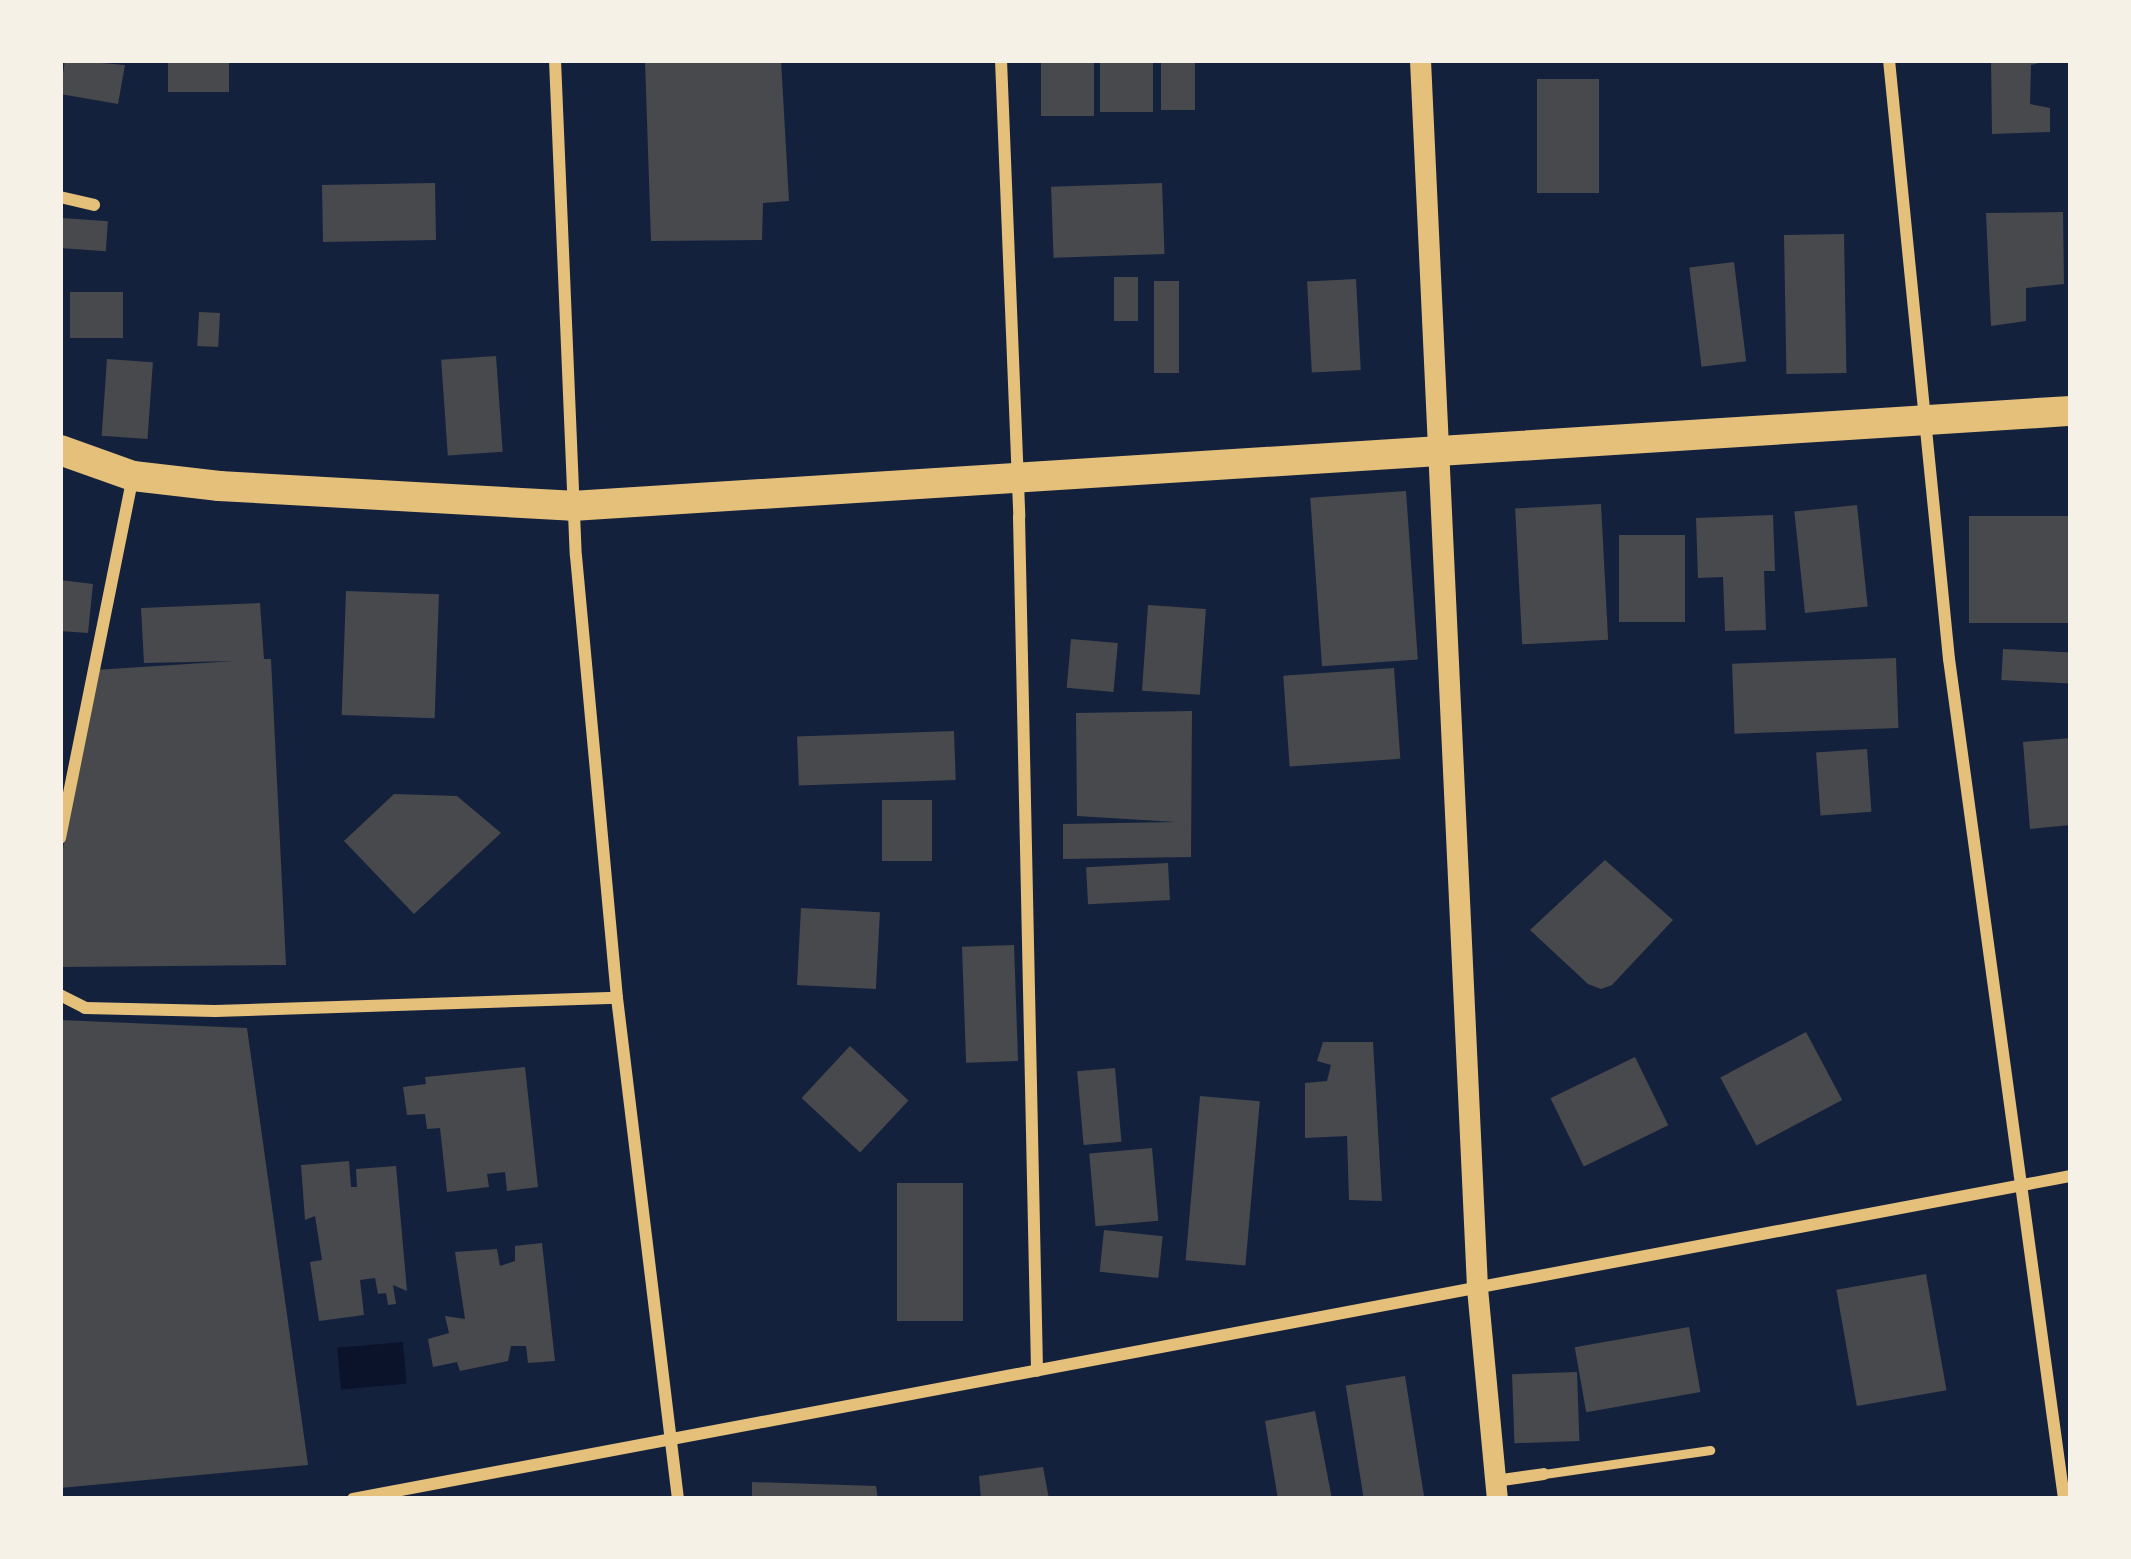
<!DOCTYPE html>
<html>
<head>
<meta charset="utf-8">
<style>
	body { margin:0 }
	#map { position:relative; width:2131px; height:1559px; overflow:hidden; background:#14213d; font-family:Inter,sans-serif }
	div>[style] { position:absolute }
	.water>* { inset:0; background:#0b132b; transform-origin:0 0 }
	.building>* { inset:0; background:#48494c; transform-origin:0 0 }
	.service>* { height:9px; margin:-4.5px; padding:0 4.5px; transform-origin:4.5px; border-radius:4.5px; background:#e5c07b }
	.minor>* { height:12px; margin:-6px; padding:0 6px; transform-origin:6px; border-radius:6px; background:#e5c07b }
	.tertiary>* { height:21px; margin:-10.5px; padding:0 10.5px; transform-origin:10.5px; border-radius:10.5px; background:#e5c07b }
	.primary>* { height:30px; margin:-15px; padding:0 15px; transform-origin:15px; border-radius:15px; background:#e5c07b }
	span { translate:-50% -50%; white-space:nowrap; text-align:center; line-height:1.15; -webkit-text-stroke:12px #f6f1e7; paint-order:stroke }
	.frame { position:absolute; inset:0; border:63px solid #f6f1e7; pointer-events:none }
</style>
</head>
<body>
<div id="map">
	<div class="water">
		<div style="left:403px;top:1342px;width:42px;height:66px;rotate:85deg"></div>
	</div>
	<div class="building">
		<div style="clip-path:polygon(65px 60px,125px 65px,118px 104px,60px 94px)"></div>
		<div style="left:168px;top:60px;width:61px;height:32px"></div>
		<div style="clip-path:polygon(645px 60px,781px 60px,789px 201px,763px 203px,762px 240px,651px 241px)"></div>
		<div style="left:1041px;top:60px;width:53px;height:56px"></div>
		<div style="left:1100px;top:60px;width:53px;height:52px"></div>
		<div style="left:1161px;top:60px;width:34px;height:50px"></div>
		<div style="clip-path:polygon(1991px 60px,2051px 60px,2031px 65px,2030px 104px,2050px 108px,2050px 132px,1992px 134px)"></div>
		<div style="left:1537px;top:79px;width:62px;height:114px"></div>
		<div style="left:435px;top:183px;width:57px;height:113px;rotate:89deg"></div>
		<div style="left:1162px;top:183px;width:71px;height:111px;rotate:88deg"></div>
		<div style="clip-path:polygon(2063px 212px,2064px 284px,2026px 288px,2026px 321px,1991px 326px,1986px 213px)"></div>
		<div style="left:62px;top:218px;width:46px;height:30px;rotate:4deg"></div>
		<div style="left:1844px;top:234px;width:139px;height:60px;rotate:89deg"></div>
		<div style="left:1734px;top:262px;width:100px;height:45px;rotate:83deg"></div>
		<div style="left:1114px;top:277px;width:24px;height:44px"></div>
		<div style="left:1356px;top:279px;width:91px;height:49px;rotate:87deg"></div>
		<div style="left:1154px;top:281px;width:25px;height:92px"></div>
		<div style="left:70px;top:292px;width:53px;height:46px"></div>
		<div style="left:199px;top:312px;width:21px;height:34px;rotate:3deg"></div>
		<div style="left:496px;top:356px;width:96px;height:55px;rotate:86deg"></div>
		<div style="left:107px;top:359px;width:46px;height:77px;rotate:4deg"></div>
		<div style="left:1406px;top:491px;width:169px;height:96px;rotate:86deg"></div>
		<div style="left:1601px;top:504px;width:136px;height:86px;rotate:87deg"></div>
		<div style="left:1857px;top:505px;width:102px;height:63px;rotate:84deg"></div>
		<div style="clip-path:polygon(1773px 515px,1775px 571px,1764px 571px,1766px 630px,1725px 631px,1723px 577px,1698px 578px,1696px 518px)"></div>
		<div style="left:2071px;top:516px;width:107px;height:102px;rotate:90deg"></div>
		<div style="left:1619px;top:535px;width:66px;height:87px"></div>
		<div style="clip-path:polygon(60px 580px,93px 584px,88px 633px,60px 631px)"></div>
		<div style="left:346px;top:591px;width:93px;height:124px;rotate:2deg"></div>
		<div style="clip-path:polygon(260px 603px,264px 659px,271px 659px,286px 965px,60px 967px,60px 865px,95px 670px,234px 661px,144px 663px,141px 608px)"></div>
		<div style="left:1148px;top:605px;width:58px;height:86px;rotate:4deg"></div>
		<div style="left:1071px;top:639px;width:47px;height:49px;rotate:5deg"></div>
		<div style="left:2003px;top:649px;width:68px;height:31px;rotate:3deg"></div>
		<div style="left:1896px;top:658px;width:70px;height:164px;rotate:88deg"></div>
		<div style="left:1394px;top:668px;width:91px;height:111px;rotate:86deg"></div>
		<div style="clip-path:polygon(1192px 711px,1191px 857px,1063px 859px,1063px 824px,1176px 822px,1077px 816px,1076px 713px)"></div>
		<div style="left:954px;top:731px;width:49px;height:157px;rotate:88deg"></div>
		<div style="clip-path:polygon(2071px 738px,2071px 825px,2030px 829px,2023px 742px)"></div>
		<div style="left:1867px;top:749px;width:63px;height:51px;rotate:86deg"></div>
		<div style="clip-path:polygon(394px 794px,457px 796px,501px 833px,414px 914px,344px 841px)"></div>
		<div style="left:882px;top:800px;width:50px;height:61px"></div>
		<div style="clip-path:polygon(1605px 860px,1673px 920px,1612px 985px,1601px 989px,1588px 984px,1530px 930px)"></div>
		<div style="left:1168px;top:863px;width:37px;height:82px;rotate:87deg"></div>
		<div style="left:801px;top:908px;width:79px;height:77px;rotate:3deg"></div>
		<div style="left:1014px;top:945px;width:116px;height:52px;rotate:88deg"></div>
		<div style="clip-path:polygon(60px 1020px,247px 1028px,308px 1465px,60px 1488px)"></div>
		<div style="left:1806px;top:1032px;width:77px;height:97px;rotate:62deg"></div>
		<div style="clip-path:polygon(1323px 1042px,1373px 1042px,1382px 1201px,1349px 1200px,1347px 1136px,1305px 1138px,1305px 1083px,1327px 1081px,1331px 1065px,1317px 1061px)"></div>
		<div style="left:850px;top:1046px;width:80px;height:71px;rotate:43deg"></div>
		<div style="left:1635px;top:1057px;width:76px;height:94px;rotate:64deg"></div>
		<div style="clip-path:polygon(525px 1067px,538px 1187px,507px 1191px,505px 1172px,487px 1174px,489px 1187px,447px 1192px,440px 1128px,427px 1129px,425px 1114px,407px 1115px,403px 1087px,426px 1084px,425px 1077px)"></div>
		<div style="left:1115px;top:1068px;width:74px;height:38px;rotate:85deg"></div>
		<div style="left:1200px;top:1096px;width:60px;height:165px;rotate:5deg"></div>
		<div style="left:1152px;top:1148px;width:73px;height:63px;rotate:85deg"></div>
		<div style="clip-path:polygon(349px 1161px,351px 1187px,357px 1187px,356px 1169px,396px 1166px,407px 1291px,393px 1285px,396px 1304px,388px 1305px,386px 1293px,378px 1294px,375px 1278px,360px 1280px,364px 1315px,319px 1321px,310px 1262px,322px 1260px,315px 1216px,305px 1220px,301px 1165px)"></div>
		<div style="left:897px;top:1183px;width:66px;height:138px"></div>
		<div style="left:1104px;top:1230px;width:59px;height:42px;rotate:6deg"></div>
		<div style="clip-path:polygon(542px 1243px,555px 1361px,528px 1363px,526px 1346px,511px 1346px,508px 1361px,460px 1371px,457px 1362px,433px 1367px,428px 1339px,449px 1333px,445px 1316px,465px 1319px,455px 1252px,497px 1249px,500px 1266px,515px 1261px,515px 1246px)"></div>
		<div style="left:1926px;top:1274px;width:118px;height:91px;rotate:80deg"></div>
		<div style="left:1689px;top:1327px;width:66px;height:116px;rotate:80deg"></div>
		<div style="left:1577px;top:1372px;width:69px;height:65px;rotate:88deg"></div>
		<div style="left:1405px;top:1376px;width:123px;height:60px;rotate:81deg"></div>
		<div style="clip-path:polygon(1315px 1411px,1332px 1499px,1278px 1499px,1265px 1421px)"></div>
		<div style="clip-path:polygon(1043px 1467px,1049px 1499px,981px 1499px,979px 1476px)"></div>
		<div style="clip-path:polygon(752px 1482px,876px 1486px,878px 1499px,752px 1499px)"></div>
	</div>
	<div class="service">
		<div style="left:1544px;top:1474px;width:168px;rotate:-8.2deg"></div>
	</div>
	<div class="minor">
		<div style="left:555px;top:60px;width:496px;rotate:87.6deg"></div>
		<div style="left:576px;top:556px;width:444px;rotate:84.7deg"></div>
		<div style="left:617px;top:998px;width:505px;rotate:83.06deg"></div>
		<div style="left:1001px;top:60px;width:457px;rotate:87.7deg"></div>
		<div style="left:1019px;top:517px;width:854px;rotate:88.79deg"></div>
		<div style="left:1889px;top:60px;width:602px;rotate:84.28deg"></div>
		<div style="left:1949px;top:659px;width:848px;rotate:82.2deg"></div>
		<div style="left:60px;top:197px;width:35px;rotate:13deg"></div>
		<div style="left:60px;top:838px;width:368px;rotate:-78.6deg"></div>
		<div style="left:60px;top:995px;width:28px;rotate:27deg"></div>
		<div style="left:85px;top:1008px;width:130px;rotate:1.3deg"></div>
		<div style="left:215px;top:1011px;width:402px;rotate:-1.9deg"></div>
		<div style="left:1495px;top:1481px;width:49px;rotate:-8.1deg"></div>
		<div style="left:353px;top:1499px;width:1748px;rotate:-10.65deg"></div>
	</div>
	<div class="tertiary">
		<div style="left:1420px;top:60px;width:1229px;rotate:87.34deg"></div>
		<div style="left:1477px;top:1288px;width:212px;rotate:84.6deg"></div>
	</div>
	<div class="primary">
		<div style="left:60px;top:450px;width:77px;rotate:19.6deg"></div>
		<div style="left:133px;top:476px;width:87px;rotate:6.6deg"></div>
		<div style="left:219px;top:486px;width:354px;rotate:3.2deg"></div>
		<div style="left:572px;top:506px;width:1502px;rotate:-3.63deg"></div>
	</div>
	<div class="frame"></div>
</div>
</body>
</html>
